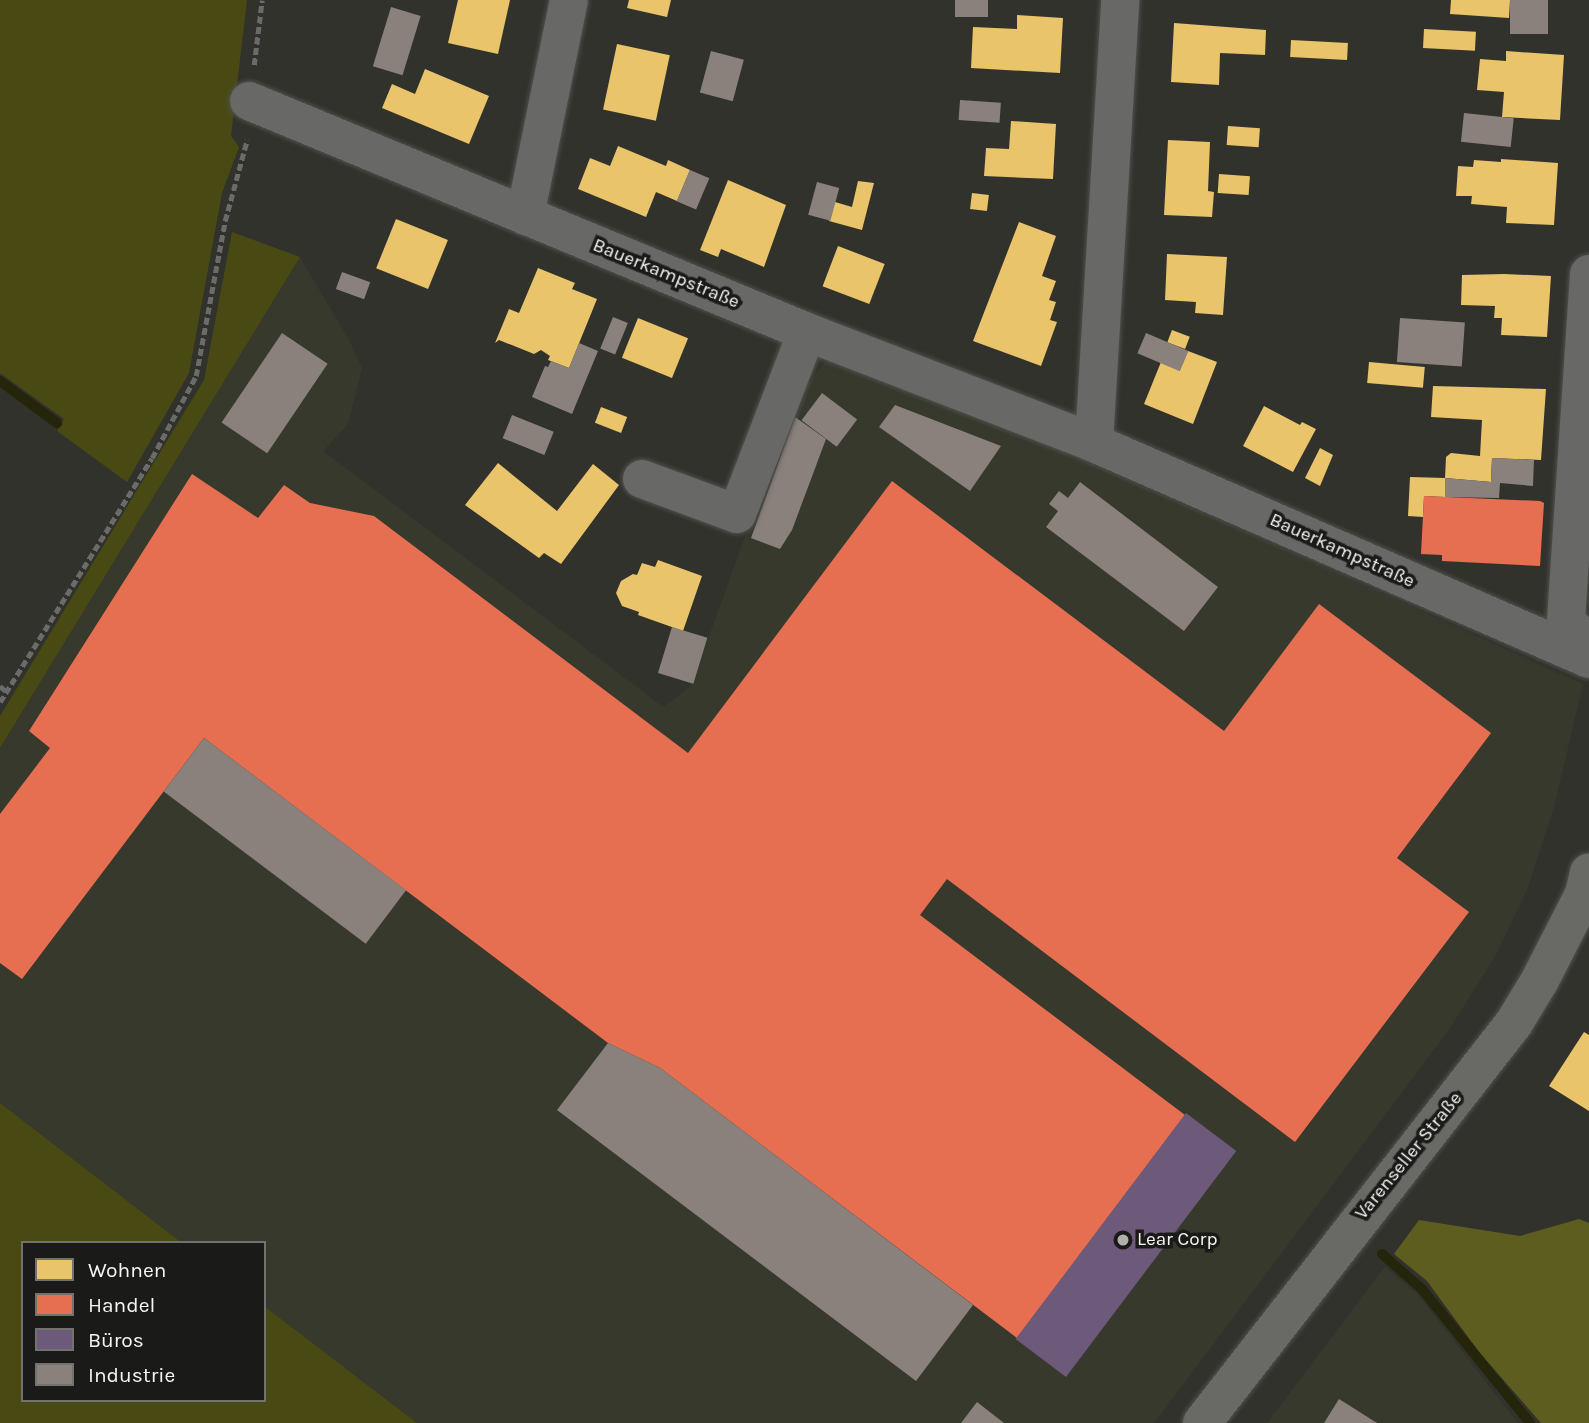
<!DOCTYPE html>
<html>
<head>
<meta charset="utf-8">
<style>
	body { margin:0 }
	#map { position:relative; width:1589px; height:1423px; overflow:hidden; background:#32322d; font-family:Karla,sans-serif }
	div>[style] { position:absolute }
	.built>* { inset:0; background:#38392d }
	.green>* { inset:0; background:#494a13 }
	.forest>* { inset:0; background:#5c5d1e }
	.homes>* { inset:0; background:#e9c46a; transform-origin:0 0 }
	.shops>* { inset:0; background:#e76f51 }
	.offices>* { inset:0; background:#6d597a; transform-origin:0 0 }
	.industry>* { inset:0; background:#8a817c; transform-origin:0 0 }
	.stream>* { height:10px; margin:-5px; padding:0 5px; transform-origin:5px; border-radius:5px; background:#24250a }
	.path>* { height:4.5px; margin-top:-2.25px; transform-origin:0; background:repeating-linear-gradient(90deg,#6b6b69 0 7px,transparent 0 10.5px) }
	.roads { filter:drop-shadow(0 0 2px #50504d) drop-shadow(0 0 2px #50504d) }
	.minor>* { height:38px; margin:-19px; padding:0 19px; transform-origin:19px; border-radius:19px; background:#686867 }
	.major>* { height:38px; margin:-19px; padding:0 19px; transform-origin:19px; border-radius:19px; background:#696966 }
	.dots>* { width:19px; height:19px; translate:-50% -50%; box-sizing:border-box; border:4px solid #1a1b18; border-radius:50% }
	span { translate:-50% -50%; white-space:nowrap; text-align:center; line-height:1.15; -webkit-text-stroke:7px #1a1b18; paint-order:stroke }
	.street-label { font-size:19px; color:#f5f5f1 }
	.poi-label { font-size:19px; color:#f5f5f1 }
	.left { translate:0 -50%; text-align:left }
	.legend { position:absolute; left:21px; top:1241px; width:245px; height:161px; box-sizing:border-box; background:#1a1b18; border:2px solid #72726f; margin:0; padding:9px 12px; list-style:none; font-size:21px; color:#f5f5f1 }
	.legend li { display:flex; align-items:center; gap:14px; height:35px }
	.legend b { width:35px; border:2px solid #72726f }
</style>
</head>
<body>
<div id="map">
	<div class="built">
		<div style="clip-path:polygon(300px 257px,350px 342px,362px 368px,348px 424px,323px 451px,663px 707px,691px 686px,793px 404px,828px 358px,1088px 461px,1583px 684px,1554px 807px,1528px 887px,1496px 955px,1450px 1028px,1154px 1423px,417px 1423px,264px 1306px,264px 1243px,182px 1243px,0 1103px,0 748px)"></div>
		<div style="clip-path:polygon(1385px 1267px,1418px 1295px,1518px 1423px,1267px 1423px)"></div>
	</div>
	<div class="green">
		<div style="clip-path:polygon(0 0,247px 0,231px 136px,239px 147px,222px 193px,189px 373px,127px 482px,57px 431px,64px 419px,0 373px)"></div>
		<div style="clip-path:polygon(232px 232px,300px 257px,0 748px,0 716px,204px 380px)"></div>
		<div style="clip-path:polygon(0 1103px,182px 1243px,23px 1243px,23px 1400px,264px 1400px,264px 1306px,417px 1423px,0 1423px)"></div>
	</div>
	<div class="forest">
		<div style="clip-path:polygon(1579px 1219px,1589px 1223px,1589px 1423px,1541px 1423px,1479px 1352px,1427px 1281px,1394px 1254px,1419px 1220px,1520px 1236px)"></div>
	</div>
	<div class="homes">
		<div style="clip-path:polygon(458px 0,510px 0,498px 54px,448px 43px)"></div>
		<div style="clip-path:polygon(629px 0,671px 0,667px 17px,627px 8px)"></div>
		<div style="clip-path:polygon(1451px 0,1510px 0,1509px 18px,1450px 14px)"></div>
		<div style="clip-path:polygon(1017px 15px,1063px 18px,1060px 73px,971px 68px,973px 27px,1017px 29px)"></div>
		<div style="clip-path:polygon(1174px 23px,1266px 30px,1265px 55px,1220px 53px,1219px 85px,1171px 82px)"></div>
		<div style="left:1424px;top:29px;width:52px;height:19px;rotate:3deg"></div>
		<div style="left:1291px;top:40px;width:57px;height:17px;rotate:3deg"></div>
		<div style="left:617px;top:44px;width:54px;height:67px;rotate:12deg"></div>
		<div style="clip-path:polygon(1506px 51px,1564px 55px,1560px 120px,1502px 117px,1504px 92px,1477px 90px,1480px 59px,1506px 61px)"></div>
		<div style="clip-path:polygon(425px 69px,489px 96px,469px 144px,382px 108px,392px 84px,415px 94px)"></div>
		<div style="clip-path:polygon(1011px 121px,1056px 124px,1053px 179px,984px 176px,986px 148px,1009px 149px)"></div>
		<div style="left:1228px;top:126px;width:32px;height:19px;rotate:4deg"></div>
		<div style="clip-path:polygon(1168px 140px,1210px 142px,1208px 191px,1214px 192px,1212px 217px,1164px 215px)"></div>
		<div style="clip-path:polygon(618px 146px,666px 166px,668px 160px,690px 170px,677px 201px,656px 192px,646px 217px,578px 189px,590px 158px,610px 166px)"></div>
		<div style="clip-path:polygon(1501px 159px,1558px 163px,1554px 225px,1506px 223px,1507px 207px,1471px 204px,1472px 196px,1456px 196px,1458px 166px,1473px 167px,1474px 160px,1501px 162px)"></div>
		<div style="left:1219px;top:174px;width:31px;height:19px;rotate:4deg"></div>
		<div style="clip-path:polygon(728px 180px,786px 205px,764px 267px,721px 249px,718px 257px,700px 250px)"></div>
		<div style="clip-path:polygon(858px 181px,874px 183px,862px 230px,829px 221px,835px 202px,852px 207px)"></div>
		<div style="left:972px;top:193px;width:17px;height:16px;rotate:7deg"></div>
		<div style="left:396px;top:219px;width:56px;height:53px;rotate:22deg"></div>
		<div style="clip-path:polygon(1019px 222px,1056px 236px,1042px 276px,1056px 281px,1049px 300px,1056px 302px,1050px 320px,1057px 322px,1041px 366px,973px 341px)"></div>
		<div style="left:838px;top:246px;width:50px;height:43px;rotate:21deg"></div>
		<div style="clip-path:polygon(1167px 254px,1227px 257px,1223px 315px,1195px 313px,1196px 302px,1165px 300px)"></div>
		<div style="clip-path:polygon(538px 268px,575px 283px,572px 289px,597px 299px,569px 368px,548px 360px,550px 356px,541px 350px,534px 354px,499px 340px,495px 343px,509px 309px,519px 313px)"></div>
		<div style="clip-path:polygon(1504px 274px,1551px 276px,1547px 337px,1501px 335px,1502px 318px,1494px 318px,1495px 306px,1461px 305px,1462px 275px)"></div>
		<div style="left:638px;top:318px;width:54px;height:43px;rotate:22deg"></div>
		<div style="left:1172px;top:330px;width:19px;height:13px;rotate:21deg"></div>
		<div style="clip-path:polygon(1188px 351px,1217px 362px,1193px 424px,1144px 404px,1161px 362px,1180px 370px)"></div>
		<div style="left:1369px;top:362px;width:56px;height:21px;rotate:5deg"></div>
		<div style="clip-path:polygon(1433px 386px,1546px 389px,1541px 460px,1492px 458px,1491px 482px,1445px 478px,1445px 497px,1424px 496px,1423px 517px,1408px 516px,1410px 477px,1445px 478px,1446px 457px,1451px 453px,1480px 456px,1482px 420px,1431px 417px)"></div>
		<div style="clip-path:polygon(1264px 406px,1300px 425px,1302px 422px,1316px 429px,1293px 472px,1243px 446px)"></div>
		<div style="left:601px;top:407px;width:28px;height:17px;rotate:21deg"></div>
		<div style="clip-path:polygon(1320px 448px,1333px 455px,1320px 486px,1305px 478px)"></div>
		<div style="clip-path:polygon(498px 463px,557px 511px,593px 464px,619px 485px,561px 564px,544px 553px,539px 558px,465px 505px)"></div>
		<div style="clip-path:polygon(658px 560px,702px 576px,683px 631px,638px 615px,639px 612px,622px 606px,616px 593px,621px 581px,633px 574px,637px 575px,642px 563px,655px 567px)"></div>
		<div style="clip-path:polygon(1584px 1032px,1589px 1035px,1589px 1111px,1549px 1086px)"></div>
	</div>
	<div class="shops">
		<div style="clip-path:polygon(192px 474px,258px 518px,284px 485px,310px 503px,374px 516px,688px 753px,892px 481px,1224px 731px,1319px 604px,1491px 733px,1397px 858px,1469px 912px,1295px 1142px,947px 879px,920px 915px,1185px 1115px,1017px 1338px,660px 1068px,608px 1043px,204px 738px,22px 979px,0 963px,0 814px,50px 748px,29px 731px)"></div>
		<div style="clip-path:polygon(1424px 496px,1540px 501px,1544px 503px,1540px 566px,1442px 561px,1442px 555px,1421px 554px)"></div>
	</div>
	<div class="offices">
		<div style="left:1186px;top:1113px;width:63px;height:283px;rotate:37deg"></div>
	</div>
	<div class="industry">
		<div style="left:955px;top:0;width:33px;height:17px"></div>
		<div style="left:1510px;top:0;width:38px;height:34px"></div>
		<div style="left:391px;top:7px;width:31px;height:62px;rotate:17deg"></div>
		<div style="left:711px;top:51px;width:34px;height:43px;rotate:15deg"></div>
		<div style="left:960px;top:100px;width:41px;height:20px;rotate:4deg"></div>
		<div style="left:1464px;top:113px;width:50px;height:29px;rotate:6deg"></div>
		<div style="left:690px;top:170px;width:21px;height:34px;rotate:23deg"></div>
		<div style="left:817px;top:182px;width:23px;height:34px;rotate:15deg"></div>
		<div style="left:342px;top:272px;width:30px;height:18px;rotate:20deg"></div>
		<div style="left:613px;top:317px;width:16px;height:34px;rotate:22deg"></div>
		<div style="left:1400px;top:318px;width:65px;height:44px;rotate:4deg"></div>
		<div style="left:282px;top:333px;width:55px;height:108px;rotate:34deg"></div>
		<div style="left:1146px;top:333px;width:46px;height:22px;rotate:23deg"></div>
		<div style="clip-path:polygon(579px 343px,598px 351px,572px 414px,532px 397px,545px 366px,548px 367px,551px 361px,569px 368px)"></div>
		<div style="left:822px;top:393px;width:44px;height:34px;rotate:37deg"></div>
		<div style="clip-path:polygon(895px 405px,1001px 446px,970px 491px,879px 427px)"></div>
		<div style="left:512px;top:415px;width:45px;height:25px;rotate:22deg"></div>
		<div style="clip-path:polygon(795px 417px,826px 439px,792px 530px,780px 549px,751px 538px)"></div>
		<div style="clip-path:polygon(1492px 458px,1534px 460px,1533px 486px,1500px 483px,1499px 498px,1445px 497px,1445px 478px,1491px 482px)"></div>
		<div style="clip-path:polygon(1080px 482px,1218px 587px,1184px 631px,1046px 527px,1058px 511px,1049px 504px,1059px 491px,1068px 498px)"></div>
		<div style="left:672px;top:627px;width:37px;height:48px;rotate:17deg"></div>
		<div style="left:204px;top:738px;width:253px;height:67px;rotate:37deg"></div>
		<div style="clip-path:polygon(608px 1043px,660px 1068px,973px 1305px,916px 1381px,557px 1110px)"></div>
		<div style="clip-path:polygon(1339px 1399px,1377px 1423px,1324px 1423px)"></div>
		<div style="clip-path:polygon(977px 1402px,1004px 1423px,961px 1423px)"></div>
	</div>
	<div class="stream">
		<div style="left:0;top:381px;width:71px;rotate:36.4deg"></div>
		<div style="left:1382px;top:1254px;width:53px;rotate:41.2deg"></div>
		<div style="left:1422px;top:1289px;width:172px;rotate:51.1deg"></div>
	</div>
	<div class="path">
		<div style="left:254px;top:65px;width:65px;rotate:-83deg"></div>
		<div style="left:0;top:686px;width:8px;rotate:40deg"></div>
		<div style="left:0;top:702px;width:287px;rotate:-58.1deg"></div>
		<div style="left:152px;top:458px;width:93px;rotate:-61.8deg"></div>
		<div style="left:196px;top:376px;width:158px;rotate:-79.4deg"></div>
		<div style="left:225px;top:221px;width:84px;rotate:-74.8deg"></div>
	</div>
	<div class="roads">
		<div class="minor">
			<div style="left:249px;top:101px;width:604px;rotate:22.49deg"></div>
			<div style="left:807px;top:332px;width:308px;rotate:21.1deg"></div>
			<div style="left:1094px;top:443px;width:540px;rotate:23.57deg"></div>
			<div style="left:525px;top:216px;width:220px;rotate:-78.5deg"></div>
			<div style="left:1589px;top:274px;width:349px;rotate:93.8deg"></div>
			<div style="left:1566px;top:622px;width:31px;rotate:42deg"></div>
			<div style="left:1094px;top:443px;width:444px;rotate:-86.6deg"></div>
			<div style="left:642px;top:479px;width:101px;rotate:20.2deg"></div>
			<div style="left:737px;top:514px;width:195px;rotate:-69deg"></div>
		</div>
		<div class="major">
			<div style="left:1202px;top:1423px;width:507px;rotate:-52.05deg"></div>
			<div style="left:1514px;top:1023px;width:50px;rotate:-58.8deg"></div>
			<div style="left:1540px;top:980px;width:97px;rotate:-62.9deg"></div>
			<div style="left:1584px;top:894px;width:22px;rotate:-77deg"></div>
		</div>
	</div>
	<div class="dots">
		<div style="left:1123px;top:1240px;background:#b1b1ac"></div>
	</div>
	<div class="street-label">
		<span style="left:666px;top:274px;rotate:22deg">Bauerkampstraße</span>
		<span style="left:1342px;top:551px;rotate:24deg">Bauerkampstraße</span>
		<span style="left:1409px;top:1156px;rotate:-51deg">Varenseller Straße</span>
	</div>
	<div class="poi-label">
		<span class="left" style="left:1137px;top:1240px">Lear Corp</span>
	</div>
	<ul class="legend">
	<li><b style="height:19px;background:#e9c46a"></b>Wohnen</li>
	<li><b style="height:19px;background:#e76f51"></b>Handel</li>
	<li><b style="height:19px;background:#6d597a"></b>Büros</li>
	<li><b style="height:19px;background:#8a817c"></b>Industrie</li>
	</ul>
</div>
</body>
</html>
